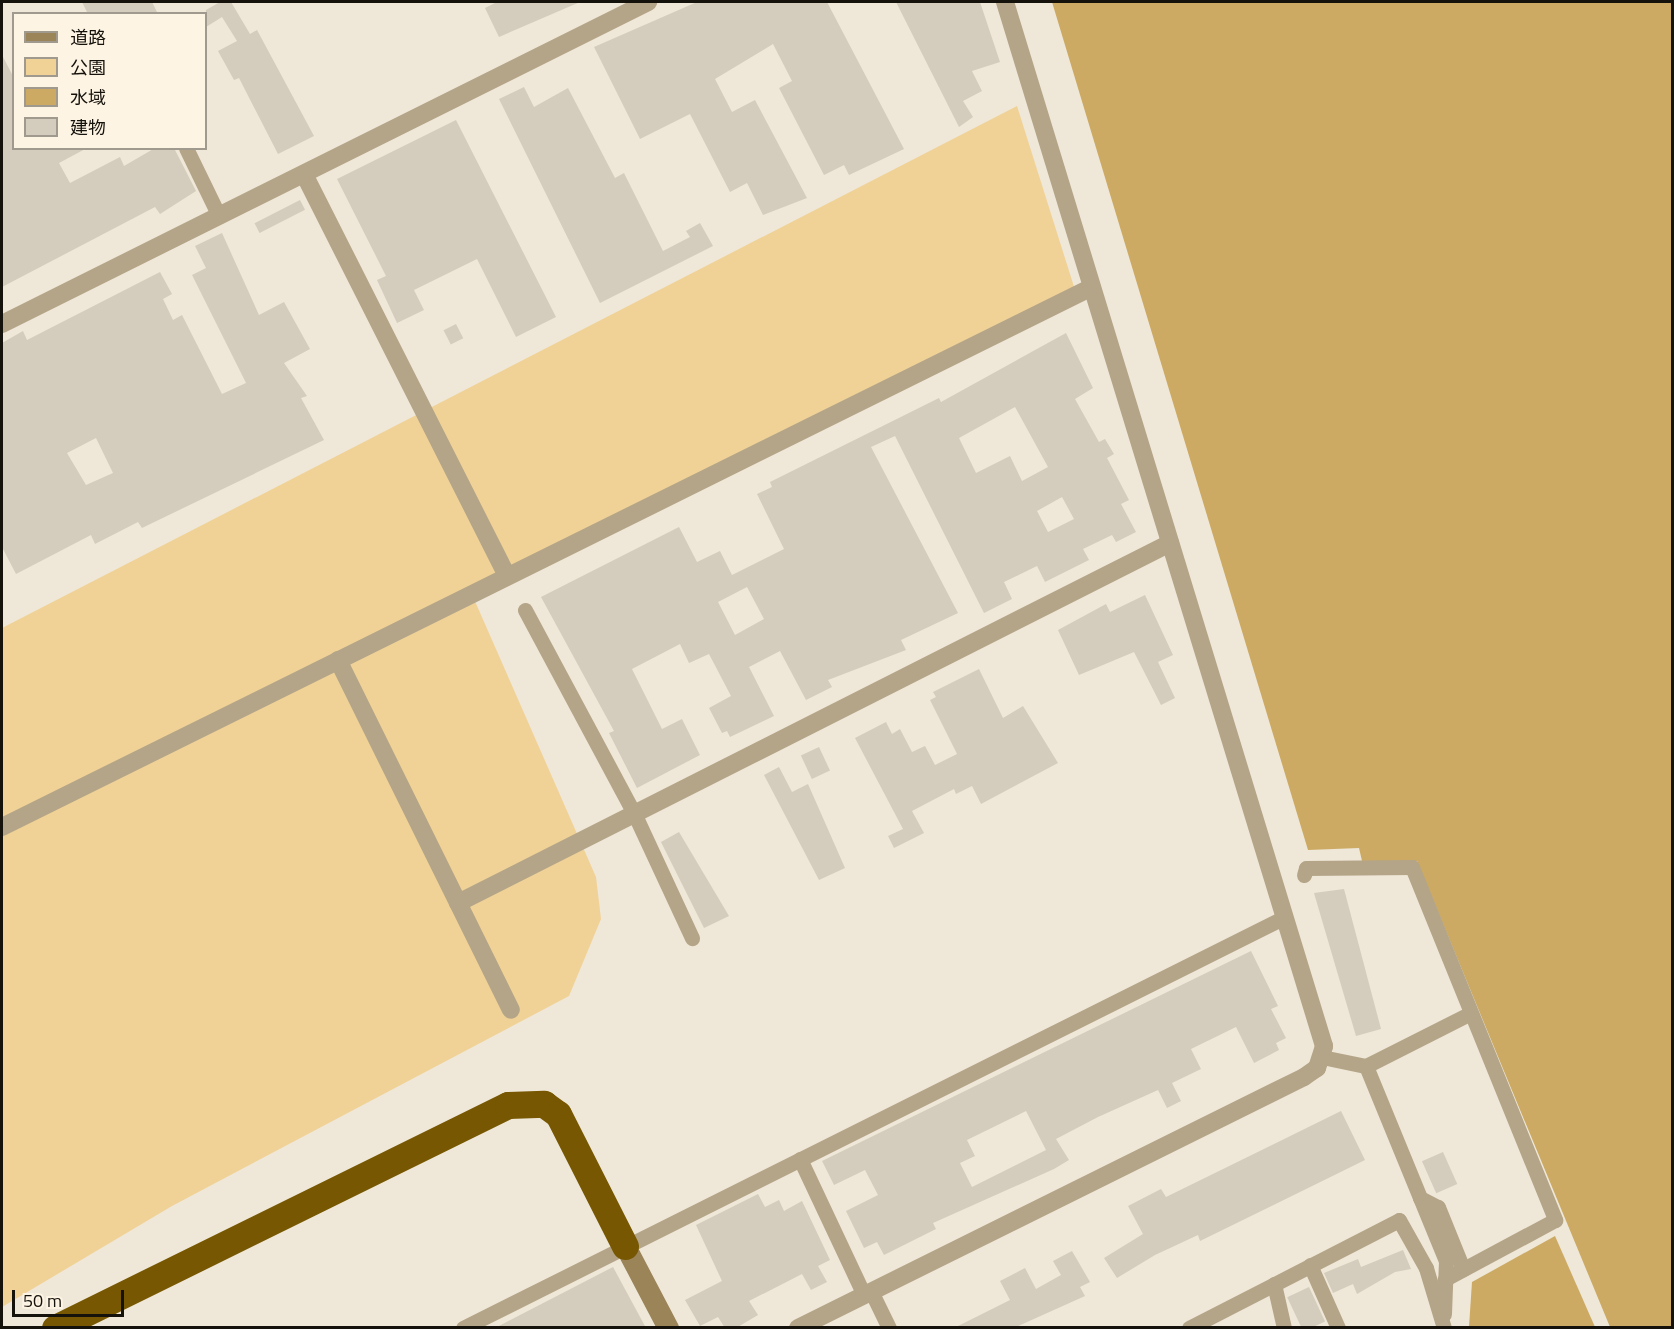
<!DOCTYPE html>
<html>
<head>
<meta charset="utf-8">
<style>
	body { margin:0 }
	#map { position:relative; width:1674px; height:1329px; overflow:hidden; background:#efe7d7; font-family:"Titillium Web","Noto Sans JP",sans-serif }
	div>[style] { position:absolute }
	.green>* { inset:0; background:#f0d297 }
	.water>* { inset:0; background:#ccaa64 }
	.building>* { inset:0; background:#d4ccbc; transform-origin:0 0 }
	.minor>* { height:15px; margin:-7.5px; padding:0 7.5px; transform-origin:7.5px; border-radius:7.5px; background:#b4a588 }
	.tertiary>* { height:18px; margin:-9px; padding:0 9px; transform-origin:9px; border-radius:9px; background:#b4a588 }
	.secondary>* { height:21px; margin:-10.5px; padding:0 10.5px; transform-origin:10.5px; border-radius:10.5px; background:#9a8458 }
	.motorway>* { height:27px; margin:-13.5px; padding:0 13.5px; transform-origin:13.5px; border-radius:13.5px; background:#775701 }
	span { translate:-50% -50%; white-space:nowrap; text-align:center; line-height:1.15; -webkit-text-stroke:5px #fdf4e4; paint-order:stroke }
	.frame { position:absolute; inset:0; border:3px solid #15120c; pointer-events:none }
	.legend { position:absolute; left:12px; top:12px; width:195px; height:138px; box-sizing:border-box; background:#fdf4e4; border:2px solid #a09a8e; margin:0; padding:8px 10px; list-style:none; font-size:18px; color:#15120c }
	.legend li { display:flex; align-items:center; gap:12px; height:30px }
	.legend b { width:30px; border:2px solid #a09a8e }
	.scale { position:absolute; left:12px; top:1290px; width:112px; height:27px; box-sizing:border-box; border:3px solid #15120c; border-top:0; padding-left:8px; font-size:18px; line-height:21px; white-space:nowrap; color:#15120c; -webkit-text-stroke:4px #fdf4e4; paint-order:stroke }
</style>
</head>
<body>
<div id="map">
	<div class="green">
		<div style="clip-path:polygon(1017px 106px,1076px 293px,474px 599px,596px 877px,601px 919px,569px 996px,172px 1206px,2px 1307px,2px 628px)"></div>
	</div>
	<div class="water">
		<div style="clip-path:polygon(1052px 2px,1672px 2px,1672px 1327px,1610px 1327px,1417px 861px,1362px 861px,1359px 848px,1308px 850px)"></div>
		<div style="clip-path:polygon(1555px 1236px,1595px 1327px,1469px 1327px,1472px 1282px)"></div>
	</div>
	<div class="building">
		<div style="clip-path:polygon(82px 2px,152px 2px,158px 14px,88px 14px)"></div>
		<div style="clip-path:polygon(220px 2px,231px 2px,250px 34px,257px 30px,314px 136px,278px 154px,239px 78px,234px 80px,218px 51px,237px 41px,222px 17px,206px 27px,206px 10px)"></div>
		<div style="clip-path:polygon(497px 2px,580px 2px,499px 37px,485px 8px)"></div>
		<div style="clip-path:polygon(697px 2px,827px 2px,904px 149px,849px 175px,844px 165px,824px 175px,779px 88px,792px 81px,773px 44px,715px 79px,732px 112px,755px 100px,807px 198px,763px 215px,747px 183px,730px 192px,690px 114px,640px 139px,594px 47px)"></div>
		<div style="clip-path:polygon(896px 2px,980px 2px,1000px 62px,972px 71px,982px 91px,963px 101px,973px 117px,959px 127px)"></div>
		<div style="clip-path:polygon(2px 55px,14px 78px,14px 148px,87px 148px,59px 163px,70px 183px,120px 157px,124px 166px,155px 148px,174px 148px,196px 191px,160px 214px,155px 207px,2px 287px)"></div>
		<div style="clip-path:polygon(524px 87px,534px 107px,568px 88px,615px 178px,624px 173px,663px 251px,690px 237px,686px 231px,700px 223px,713px 246px,600px 303px,499px 99px)"></div>
		<div style="clip-path:polygon(456px 120px,556px 317px,516px 337px,477px 259px,414px 290px,424px 310px,397px 323px,377px 280px,386px 276px,337px 179px)"></div>
		<div style="left:300px;top:200px;width:11px;height:51px;rotate:63deg"></div>
		<div style="clip-path:polygon(evenodd,222px 233px,259px 315px,284px 302px,310px 349px,284px 363px,307px 396px,301px 398px,324px 440px,142px 528px,138px 522px,95px 544px,91px 535px,16px 574px,2px 547px,2px 343px,23px 331px,27px 340px,160px 272px,172px 294px,163px 299px,173px 320px,182px 315px,222px 394px,246px 383px,192px 275px,206px 268px,195px 246px,222px 233px,96px 438px,113px 473px,86px 485px,67px 453px,96px 438px)"></div>
		<div style="left:456px;top:324px;width:16px;height:14px;rotate:63deg"></div>
		<div style="clip-path:polygon(evenodd,1066px 333px,1093px 388px,1075px 399px,1099px 442px,1105px 439px,1114px 454px,1107px 458px,1129px 500px,1121px 504px,1136px 532px,1116px 542px,1112px 535px,1083px 549px,1089px 560px,1045px 582px,1037px 566px,1004px 582px,1012px 599px,984px 613px,895px 436px,871px 447px,958px 613px,901px 640px,906px 650px,828px 680px,832px 687px,806px 700px,780px 651px,749px 667px,774px 716px,730px 737px,727px 731px,722px 733px,709px 708px,731px 696px,709px 654px,689px 663px,680px 644px,632px 669px,662px 729px,682px 719px,700px 755px,637px 788px,609px 733px,614px 731px,541px 597px,679px 527px,697px 562px,720px 551px,732px 575px,784px 549px,757px 494px,772px 487px,770px 482px,939px 398px,941px 402px,1066px 333px,1015px 407px,1048px 467px,1022px 481px,1010px 456px,976px 473px,959px 438px,1015px 407px,1066px 333px,1062px 497px,1074px 519px,1048px 532px,1037px 511px,1062px 497px,1066px 333px,747px 587px,764px 619px,735px 635px,718px 602px,747px 587px)"></div>
		<div style="clip-path:polygon(1145px 595px,1173px 655px,1158px 662px,1175px 698px,1161px 705px,1134px 652px,1079px 675px,1058px 630px,1106px 604px,1110px 612px)"></div>
		<div style="clip-path:polygon(979px 669px,1003px 718px,1023px 706px,1058px 763px,981px 804px,972px 786px,956px 794px,954px 789px,912px 811px,924px 833px,894px 848px,888px 836px,903px 829px,855px 738px,886px 722px,892px 734px,900px 729px,912px 752px,925px 746px,935px 765px,957px 754px,930px 700px,936px 697px,933px 692px)"></div>
		<div style="left:819px;top:747px;width:26px;height:20px;rotate:65deg"></div>
		<div style="clip-path:polygon(779px 767px,792px 792px,808px 784px,845px 868px,819px 880px,764px 775px)"></div>
		<div style="clip-path:polygon(679px 832px,729px 916px,704px 928px,661px 842px)"></div>
		<div style="clip-path:polygon(1344px 889px,1381px 1029px,1356px 1036px,1314px 893px)"></div>
		<div style="clip-path:polygon(evenodd,1251px 951px,1278px 1006px,1271px 1009px,1286px 1038px,1276px 1043px,1279px 1050px,1254px 1063px,1236px 1027px,1191px 1049px,1201px 1069px,1172px 1083px,1181px 1101px,1167px 1108px,1158px 1090px,1098px 1117px,1056px 1139px,1069px 1160px,1054px 1169px,933px 1223px,936px 1229px,884px 1255px,877px 1242px,864px 1248px,846px 1211px,878px 1195px,865px 1170px,834px 1185px,822px 1161px,1251px 951px,1026px 1111px,1046px 1150px,972px 1187px,960px 1163px,975px 1156px,967px 1140px,1026px 1111px)"></div>
		<div style="clip-path:polygon(1341px 1111px,1365px 1160px,1200px 1241px,1198px 1235px,1155px 1255px,1117px 1278px,1104px 1258px,1143px 1234px,1128px 1206px,1161px 1189px,1166px 1197px)"></div>
		<div style="left:1443px;top:1152px;width:35px;height:23px;rotate:66deg"></div>
		<div style="clip-path:polygon(758px 1194px,765px 1207px,779px 1200px,784px 1211px,802px 1201px,830px 1260px,818px 1266px,827px 1282px,811px 1290px,802px 1274px,749px 1301px,758px 1315px,736px 1328px,725px 1328px,718px 1317px,700px 1326px,685px 1300px,722px 1281px,696px 1225px)"></div>
		<div style="clip-path:polygon(1403px 1250px,1411px 1269px,1395px 1272px,1357px 1294px,1353px 1284px,1333px 1293px,1324px 1273px,1358px 1259px,1361px 1267px)"></div>
		<div style="clip-path:polygon(1072px 1251px,1090px 1282px,1080px 1287px,1085px 1296px,1014px 1328px,954px 1328px,1010px 1300px,1000px 1281px,1025px 1268px,1036px 1289px,1061px 1275px,1053px 1261px)"></div>
		<div style="clip-path:polygon(613px 1267px,646px 1328px,495px 1328px)"></div>
		<div style="left:1309px;top:1287px;width:38px;height:24px;rotate:65deg"></div>
	</div>
	<div class="minor">
		<div style="left:186px;top:148px;width:76px;rotate:64.1deg"></div>
		<div style="left:525px;top:610px;width:230px;rotate:61.8deg"></div>
		<div style="left:634px;top:813px;width:138px;rotate:65.1deg"></div>
		<div style="left:1304px;top:875px;width:7px;rotate:-74deg"></div>
		<div style="left:1306px;top:868px;width:106px;rotate:-0.5deg"></div>
		<div style="left:1412px;top:867px;width:381px;rotate:67.9deg"></div>
		<div style="left:1555px;top:1220px;width:125px;rotate:151.8deg"></div>
		<div style="left:1322px;top:1057px;width:45px;rotate:11.6deg"></div>
		<div style="left:1366px;top:1066px;width:211px;rotate:67.7deg"></div>
		<div style="left:1446px;top:1261px;width:53px;rotate:92.2deg"></div>
		<div style="left:1366px;top:1066px;width:115px;rotate:-26.8deg"></div>
		<div style="left:800px;top:1159px;width:150px;rotate:64.8deg"></div>
		<div style="left:1420px;top:1198px;width:20px;rotate:27deg"></div>
		<div style="left:1438px;top:1207px;width:67px;rotate:68deg"></div>
		<div style="left:1310px;top:1265px;width:69px;rotate:66deg"></div>
		<div style="left:1274px;top:1284px;width:45px;rotate:77.2deg"></div>
		<div style="left:871px;top:1291px;width:41px;rotate:64.1deg"></div>
		<div style="left:463px;top:1328px;width:919px;rotate:-26.57deg"></div>
		<div style="left:1189px;top:1328px;width:236px;rotate:-27.2deg"></div>
		<div style="left:1399px;top:1220px;width:55px;rotate:60.6deg"></div>
		<div style="left:1426px;top:1268px;width:63px;rotate:73.3deg"></div>
	</div>
	<div class="tertiary">
		<div style="left:304px;top:174px;width:450px;rotate:63.2deg"></div>
		<div style="left:2px;top:324px;width:722px;rotate:-26.49deg"></div>
		<div style="left:338px;top:660px;width:390px;rotate:63.7deg"></div>
		<div style="left:2px;top:827px;width:1216px;rotate:-26.35deg"></div>
		<div style="left:458px;top:903px;width:798px;rotate:-26.82deg"></div>
		<div style="left:798px;top:1328px;width:565px;rotate:-26.38deg"></div>
		<div style="left:1304px;top:1077px;width:16px;rotate:-35deg"></div>
		<div style="left:1317px;top:1068px;width:23px;rotate:-72deg"></div>
		<div style="left:1324px;top:1046px;width:1092px;rotate:-106.99deg"></div>
	</div>
	<div class="secondary">
		<div style="left:625px;top:1246px;width:93px;rotate:62.3deg"></div>
	</div>
	<div class="motorway">
		<div style="left:55px;top:1328px;width:505px;rotate:-26.21deg"></div>
		<div style="left:508px;top:1105px;width:36px;rotate:-2deg"></div>
		<div style="left:544px;top:1104px;width:17px;rotate:36deg"></div>
		<div style="left:558px;top:1114px;width:148px;rotate:63.1deg"></div>
	</div>
	<div class="frame"></div>
	<ul class="legend">
	<li><b style="height:8px;background:#9a8458"></b>道路</li>
	<li><b style="height:16px;background:#f0d297"></b>公園</li>
	<li><b style="height:16px;background:#ccaa64"></b>水域</li>
	<li><b style="height:16px;background:#d4ccbc"></b>建物</li>
	</ul>
	<div class="scale">50 m</div>
</div>
</body>
</html>
